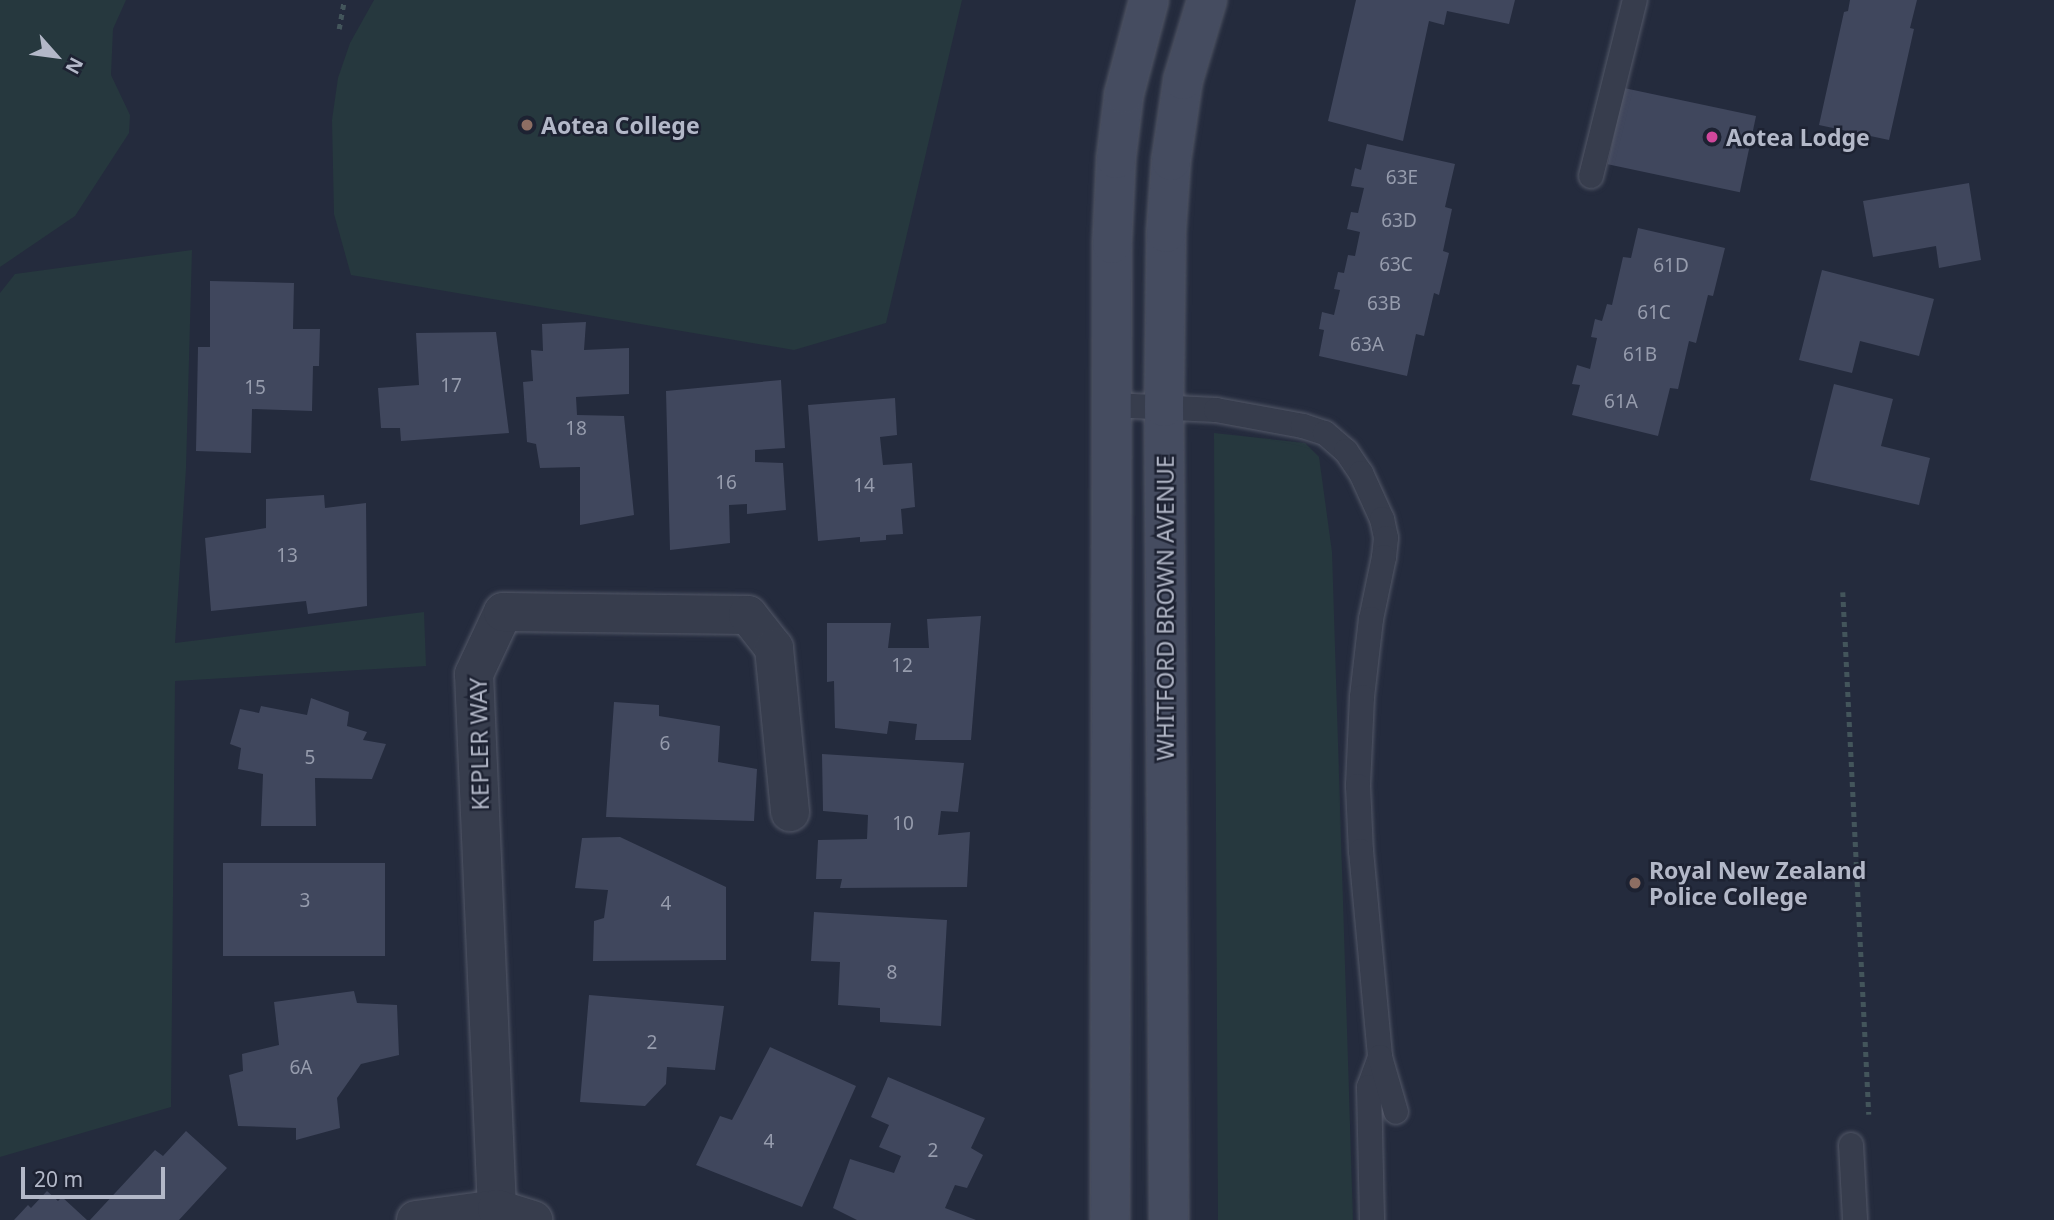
<!DOCTYPE html>
<html>
<head>
<meta charset="utf-8">
<style>
	body { margin:0 }
	#map { position:relative; width:2054px; height:1220px; overflow:hidden; background:#242b3d; font-family:"Noto Sans",sans-serif }
	div>[style] { position:absolute }
	.green>* { inset:0; background:#26383e }
	.building>* { inset:0; background:#40475d; transform-origin:0 0 }
	.path>* { height:4.5px; margin-top:-2.25px; transform-origin:0; background:repeating-linear-gradient(90deg,#43555b 0 5px,transparent 0 10px) }
	.roads { filter:drop-shadow(0 0 2px #535868) drop-shadow(0 0 2px #535868) }
	.service>* { height:24px; margin:-12px; padding:0 12px; transform-origin:12px; border-radius:12px; background:#373d4d }
	.minor>* { height:38px; margin:-19px; padding:0 19px; transform-origin:19px; border-radius:19px; background:#373d4d }
	.secondary>* { height:38px; margin:-19px; padding:0 19px; transform-origin:19px; border-radius:19px; background:#454c60 }
	.dots>* { width:19px; height:19px; translate:-50% -50%; box-sizing:border-box; border:4px solid #1d2232; border-radius:50% }
	span { translate:-50% -50%; white-space:nowrap; text-align:center; line-height:1.15; -webkit-text-stroke:5px #1d2232; paint-order:stroke }
	.number-label { font-size:19px; color:#969cad }
	.number-label span { -webkit-text-stroke-width:0 }
	.poi-label { font-size:23px; color:#b3b8c8; font-weight:700 }
	.left { translate:0 -50%; text-align:left }
	.street-label { font-size:23px; color:#b3b8c8 }
	.north { position:absolute; left:21px; top:21px; width:70px; height:70px; -webkit-text-stroke:5px #1d2232; paint-order:stroke; rotate:118deg; font-size:19px; font-weight:700; line-height:28px; text-align:center; color:#b3b8c8 }
	.north::after { content:''; display:block; margin:auto; width:24px; height:32px; background:#b3b8c8; clip-path:polygon(50% 0,100% 100%,50% 72%,0 100%) }
	.scale { position:absolute; left:21px; top:1167px; width:144px; height:32px; box-sizing:border-box; border:4px solid #b3b8c8; border-top:0; padding-left:9px; font-size:21px; line-height:24px; white-space:nowrap; color:#b3b8c8; -webkit-text-stroke:5px #1d2232; paint-order:stroke }
</style>
</head>
<body>
<div id="map">
	<div class="green">
		<div style="clip-path:polygon(0 0,126px 0,113px 29px,111px 75px,130px 115px,129px 133px,75px 216px,0 267px)"></div>
		<div style="clip-path:polygon(374px 0,962px 0,886px 323px,794px 350px,351px 275px,334px 214px,332px 120px,338px 78px,350px 43px)"></div>
		<div style="clip-path:polygon(192px 250px,186px 468px,175px 643px,424px 612px,426px 666px,175px 681px,171px 1107px,0 1157px,0 293px,15px 274px)"></div>
		<div style="clip-path:polygon(1214px 433px,1305px 443px,1319px 457px,1332px 552px,1353px 1220px,1218px 1220px)"></div>
	</div>
	<div class="building">
		<div style="clip-path:polygon(1356px 0,1515px 0,1509px 24px,1447px 11px,1444px 25px,1429px 21px,1403px 141px,1328px 121px)"></div>
		<div style="clip-path:polygon(1850px 0,1917px 0,1910px 28px,1914px 29px,1889px 140px,1819px 125px,1844px 12px,1848px 11px)"></div>
		<div style="left:1624px;top:88px;width:135px;height:78px;rotate:12deg"></div>
		<div style="clip-path:polygon(1367px 144px,1455px 164px,1445px 207px,1452px 209px,1443px 251px,1449px 253px,1439px 295px,1434px 293px,1424px 336px,1416px 334px,1407px 376px,1319px 356px,1324px 330px,1319px 329px,1322px 312px,1334px 315px,1340px 290px,1334px 289px,1338px 272px,1344px 273px,1348px 255px,1355px 256px,1360px 232px,1347px 229px,1351px 212px,1358px 213px,1364px 188px,1351px 186px,1355px 168px,1361px 170px)"></div>
		<div style="clip-path:polygon(1969px 183px,1981px 260px,1939px 268px,1936px 246px,1873px 257px,1863px 201px)"></div>
		<div style="clip-path:polygon(1638px 228px,1725px 248px,1713px 296px,1708px 295px,1696px 343px,1689px 341px,1678px 389px,1670px 388px,1658px 436px,1572px 415px,1580px 385px,1572px 384px,1577px 365px,1590px 369px,1597px 338px,1591px 337px,1595px 319px,1602px 321px,1607px 304px,1612px 305px,1623px 257px,1631px 258px)"></div>
		<div style="clip-path:polygon(1822px 270px,1934px 299px,1919px 356px,1860px 341px,1852px 373px,1799px 360px)"></div>
		<div style="clip-path:polygon(210px 281px,294px 283px,293px 329px,320px 329px,319px 366px,313px 366px,312px 411px,252px 409px,251px 453px,196px 451px,198px 347px,210px 347px)"></div>
		<div style="clip-path:polygon(586px 322px,584px 350px,629px 348px,629px 394px,576px 397px,577px 415px,624px 416px,634px 515px,580px 525px,580px 467px,540px 468px,536px 444px,527px 442px,523px 382px,533px 381px,531px 350px,543px 351px,542px 324px)"></div>
		<div style="clip-path:polygon(496px 332px,509px 433px,401px 441px,400px 428px,381px 428px,378px 388px,419px 385px,416px 333px)"></div>
		<div style="clip-path:polygon(781px 380px,785px 448px,755px 450px,755px 462px,783px 463px,786px 510px,747px 514px,747px 504px,729px 505px,730px 543px,670px 550px,666px 391px)"></div>
		<div style="clip-path:polygon(1834px 384px,1893px 399px,1881px 446px,1930px 458px,1919px 505px,1810px 480px)"></div>
		<div style="clip-path:polygon(895px 398px,897px 435px,880px 437px,883px 465px,912px 463px,915px 507px,901px 509px,903px 534px,886px 535px,886px 540px,860px 542px,860px 537px,818px 541px,808px 405px)"></div>
		<div style="clip-path:polygon(324px 495px,325px 508px,366px 503px,367px 606px,308px 614px,306px 601px,211px 611px,205px 538px,266px 528px,266px 499px)"></div>
		<div style="clip-path:polygon(981px 616px,971px 740px,915px 740px,917px 724px,889px 721px,887px 734px,835px 728px,834px 681px,827px 682px,827px 623px,891px 623px,888px 648px,929px 648px,927px 619px)"></div>
		<div style="clip-path:polygon(311px 698px,349px 712px,347px 726px,367px 732px,363px 740px,386px 744px,372px 779px,315px 778px,316px 826px,261px 826px,263px 774px,238px 769px,241px 748px,230px 744px,240px 709px,259px 713px,261px 706px,307px 715px)"></div>
		<div style="clip-path:polygon(614px 702px,659px 705px,659px 716px,720px 726px,718px 762px,757px 769px,754px 821px,606px 817px)"></div>
		<div style="clip-path:polygon(822px 754px,964px 763px,958px 812px,941px 811px,938px 835px,970px 832px,967px 887px,840px 888px,842px 879px,816px 879px,818px 840px,867px 839px,868px 815px,823px 811px)"></div>
		<div style="clip-path:polygon(620px 837px,726px 887px,726px 960px,593px 961px,594px 921px,604px 918px,608px 890px,575px 888px,582px 838px)"></div>
		<div style="left:223px;top:863px;width:162px;height:93px"></div>
		<div style="clip-path:polygon(814px 912px,947px 920px,941px 1026px,880px 1022px,880px 1008px,838px 1005px,840px 962px,811px 961px)"></div>
		<div style="clip-path:polygon(354px 991px,357px 1003px,397px 1005px,399px 1055px,361px 1064px,337px 1098px,340px 1128px,296px 1140px,296px 1128px,238px 1126px,229px 1075px,243px 1071px,242px 1054px,279px 1045px,274px 1002px)"></div>
		<div style="clip-path:polygon(589px 995px,724px 1006px,715px 1070px,667px 1067px,666px 1084px,645px 1106px,580px 1102px)"></div>
		<div style="clip-path:polygon(770px 1047px,856px 1086px,802px 1207px,696px 1165px,720px 1116px,732px 1120px)"></div>
		<div style="clip-path:polygon(888px 1077px,985px 1118px,971px 1148px,983px 1155px,967px 1188px,955px 1185px,945px 1208px,976px 1220px,857px 1220px,833px 1208px,850px 1159px,894px 1173px,901px 1156px,879px 1147px,889px 1125px,871px 1117px)"></div>
		<div style="clip-path:polygon(186px 1131px,227px 1168px,179px 1220px,90px 1220px,155px 1150px,163px 1156px)"></div>
		<div style="clip-path:polygon(47px 1191px,58px 1201px,62px 1197px,87px 1220px,14px 1220px,28px 1205px,31px 1208px)"></div>
	</div>
	<div class="path">
		<div style="left:339px;top:29px;width:29px;rotate:-80deg"></div>
		<div style="left:1843px;top:592px;width:523px;rotate:87.15deg"></div>
	</div>
	<div class="roads">
		<div class="service">
			<div style="left:1591px;top:176px;width:181px;rotate:-76deg"></div>
			<div style="left:1112px;top:405px;width:104px;rotate:2.8deg"></div>
			<div style="left:1216px;top:410px;width:88px;rotate:10.4deg"></div>
			<div style="left:1303px;top:426px;width:23px;rotate:18deg"></div>
			<div style="left:1325px;top:433px;width:28px;rotate:41deg"></div>
			<div style="left:1346px;top:451px;width:27px;rotate:56deg"></div>
			<div style="left:1361px;top:473px;width:51px;rotate:65.5deg"></div>
			<div style="left:1382px;top:519px;width:19px;rotate:78deg"></div>
			<div style="left:1386px;top:538px;width:19px;rotate:96deg"></div>
			<div style="left:1384px;top:557px;width:63px;rotate:101.8deg"></div>
			<div style="left:1371px;top:619px;width:79px;rotate:96.6deg"></div>
			<div style="left:1362px;top:697px;width:89px;rotate:92.6deg"></div>
			<div style="left:1358px;top:786px;width:65px;rotate:87.4deg"></div>
			<div style="left:1361px;top:851px;width:207px;rotate:84.7deg"></div>
			<div style="left:1380px;top:1057px;width:32px;rotate:110deg"></div>
			<div style="left:1369px;top:1087px;width:133px;rotate:88.7deg"></div>
			<div style="left:1380px;top:1057px;width:57px;rotate:73.8deg"></div>
			<div style="left:1851px;top:1145px;width:75px;rotate:86.9deg"></div>
		</div>
		<div class="minor">
			<div style="left:497px;top:1209px;width:535px;rotate:-92.46deg"></div>
			<div style="left:474px;top:674px;width:68px;rotate:-64.9deg"></div>
			<div style="left:503px;top:612px;width:245px;rotate:0.7deg"></div>
			<div style="left:748px;top:615px;width:42px;rotate:51.8deg"></div>
			<div style="left:774px;top:648px;width:165px;rotate:84.4deg"></div>
			<div style="left:416px;top:1220px;width:82px;rotate:-7.7deg"></div>
			<div style="left:497px;top:1209px;width:38px;rotate:17deg"></div>
		</div>
		<div class="secondary">
			<div style="left:1110px;top:1220px;width:976px;rotate:-89.88deg"></div>
			<div style="left:1112px;top:244px;width:85px;rotate:-87.3deg"></div>
			<div style="left:1116px;top:159px;width:65px;rotate:-83deg"></div>
			<div style="left:1124px;top:94px;width:97px;rotate:-75.1deg"></div>
			<div style="left:1169px;top:1220px;width:813px;rotate:-90.35deg"></div>
			<div style="left:1164px;top:407px;width:174px;rotate:-89.3deg"></div>
			<div style="left:1166px;top:233px;width:72px;rotate:-86deg"></div>
			<div style="left:1171px;top:161px;width:82px;rotate:-81.6deg"></div>
			<div style="left:1183px;top:80px;width:84px;rotate:-73.3deg"></div>
		</div>
	</div>
	<div class="dots">
		<div style="left:527px;top:125px;background:#8d6e63"></div>
		<div style="left:1712px;top:137px;background:#d1479c"></div>
		<div style="left:1635px;top:883px;background:#8d6e63"></div>
	</div>
	<div class="number-label">
		<span style="left:1402px;top:178px">63E</span>
		<span style="left:1399px;top:221px">63D</span>
		<span style="left:1396px;top:265px">63C</span>
		<span style="left:1671px;top:266px">61D</span>
		<span style="left:1384px;top:304px">63B</span>
		<span style="left:1654px;top:313px">61C</span>
		<span style="left:1367px;top:345px">63A</span>
		<span style="left:1640px;top:355px">61B</span>
		<span style="left:451px;top:386px">17</span>
		<span style="left:255px;top:388px">15</span>
		<span style="left:1621px;top:402px">61A</span>
		<span style="left:576px;top:429px">18</span>
		<span style="left:726px;top:483px">16</span>
		<span style="left:864px;top:486px">14</span>
		<span style="left:287px;top:556px">13</span>
		<span style="left:902px;top:666px">12</span>
		<span style="left:665px;top:744px">6</span>
		<span style="left:310px;top:758px">5</span>
		<span style="left:903px;top:824px">10</span>
		<span style="left:305px;top:901px">3</span>
		<span style="left:666px;top:904px">4</span>
		<span style="left:892px;top:973px">8</span>
		<span style="left:652px;top:1043px">2</span>
		<span style="left:301px;top:1068px">6A</span>
		<span style="left:769px;top:1142px">4</span>
		<span style="left:933px;top:1151px">2</span>
	</div>
	<div class="poi-label">
		<span class="left" style="left:541px;top:125px">Aotea College</span>
		<span class="left" style="left:1726px;top:137px">Aotea Lodge</span>
		<span class="left" style="left:1649px;top:883px">Royal New Zealand<br>Police College</span>
	</div>
	<div class="street-label">
		<span style="left:1165px;top:608px;rotate:-90deg">WHITFORD BROWN AVENUE</span>
		<span style="left:479px;top:744px;rotate:-91deg">KEPLER WAY</span>
	</div>
	<div class="north">N</div>
	<div class="scale">20 m</div>
</div>
</body>
</html>
